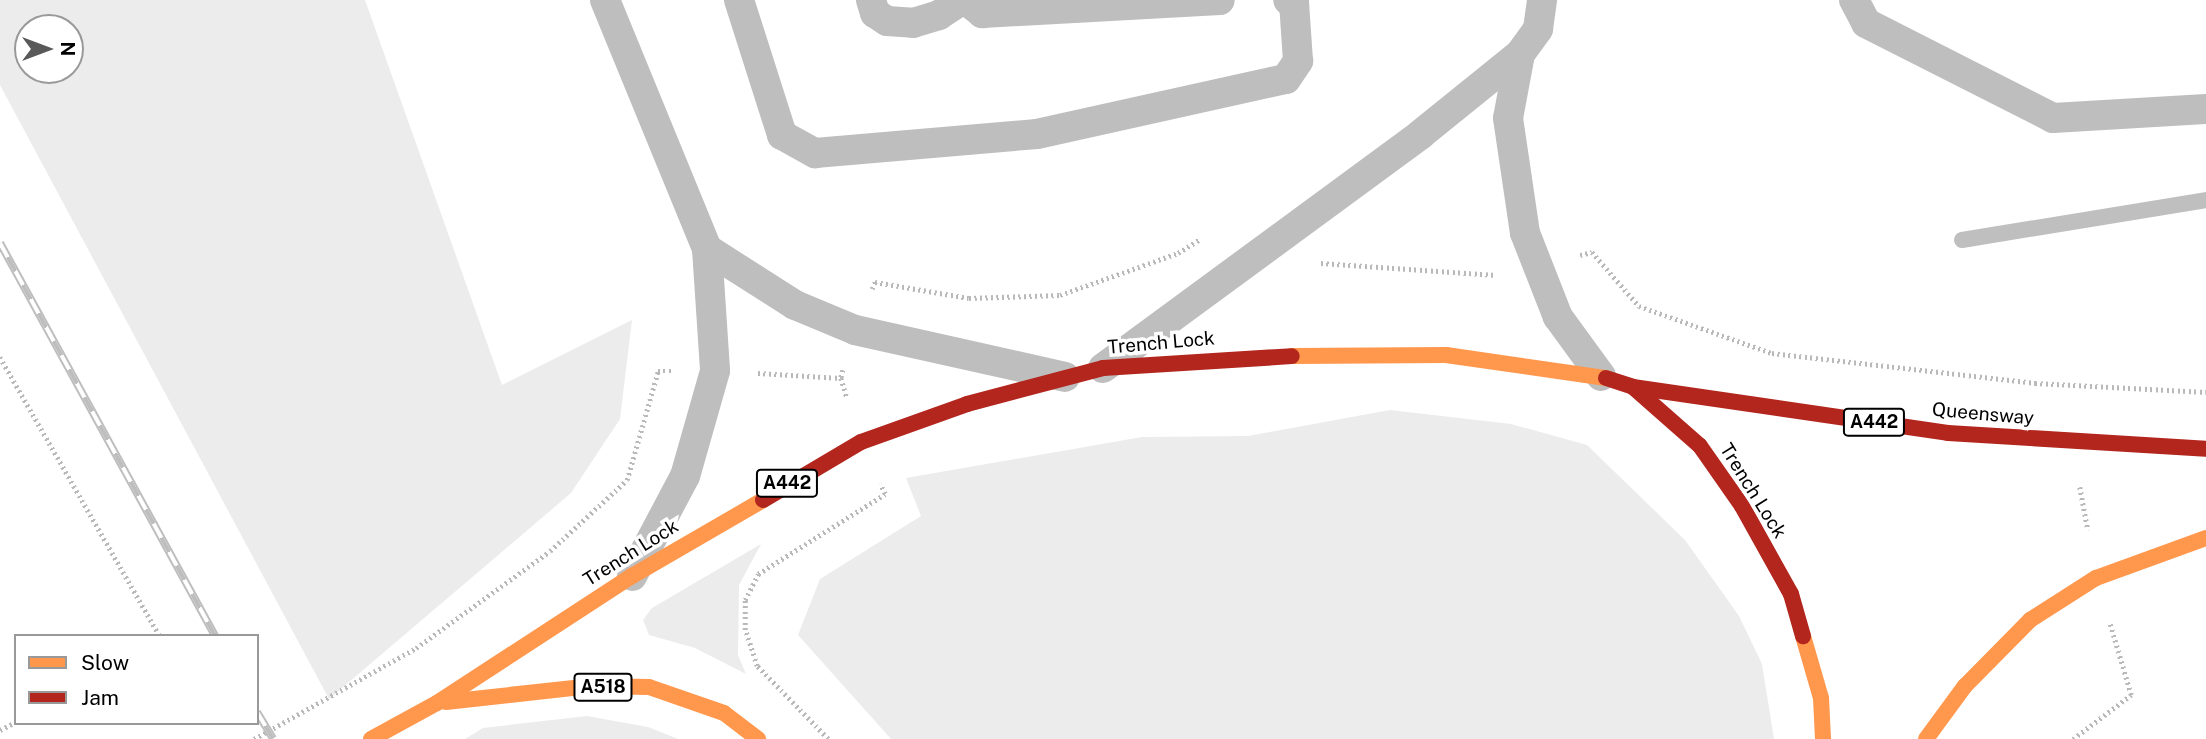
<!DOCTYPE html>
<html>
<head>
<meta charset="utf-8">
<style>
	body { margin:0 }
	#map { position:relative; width:2206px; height:739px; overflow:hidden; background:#fff; font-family:"Public Sans",sans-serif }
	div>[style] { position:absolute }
	.green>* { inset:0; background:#ececec }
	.stream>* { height:16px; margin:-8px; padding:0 8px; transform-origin:8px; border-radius:8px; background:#bfbfbf }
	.path>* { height:4.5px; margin-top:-2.25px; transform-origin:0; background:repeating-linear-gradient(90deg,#b9b9b9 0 2px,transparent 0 5.5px) }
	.lane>* { height:30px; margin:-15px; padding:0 15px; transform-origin:15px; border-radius:15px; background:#bebebe }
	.slow>* { height:16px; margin:-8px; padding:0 8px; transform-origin:8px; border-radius:8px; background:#ff974d }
	.jam>* { height:16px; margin:-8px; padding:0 8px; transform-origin:8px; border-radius:8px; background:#b3261e }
	.rail>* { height:8px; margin-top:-4px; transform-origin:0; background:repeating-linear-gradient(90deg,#fff 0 16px,#bebebe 0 32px); box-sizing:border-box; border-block:2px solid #bebebe }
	span { translate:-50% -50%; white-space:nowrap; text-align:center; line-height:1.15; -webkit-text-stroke:7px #fff; paint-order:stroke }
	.shield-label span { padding:2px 5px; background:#fff; border:2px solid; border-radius:5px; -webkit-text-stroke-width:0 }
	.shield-label { font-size:18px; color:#000; font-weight:700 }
	.street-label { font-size:19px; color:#000 }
	.legend { position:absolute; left:14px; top:634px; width:245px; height:91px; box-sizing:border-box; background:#fff; border:2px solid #999; margin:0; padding:9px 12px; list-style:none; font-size:21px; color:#000 }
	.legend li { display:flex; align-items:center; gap:14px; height:35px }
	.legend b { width:35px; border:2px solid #999 }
	.north { position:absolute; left:14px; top:14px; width:70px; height:70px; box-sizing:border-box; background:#fff; border:2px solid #999; border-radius:50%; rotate:90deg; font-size:19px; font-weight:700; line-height:28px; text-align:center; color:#000 }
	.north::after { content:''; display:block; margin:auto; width:24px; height:32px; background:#595959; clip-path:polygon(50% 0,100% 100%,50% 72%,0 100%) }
</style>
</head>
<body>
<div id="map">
	<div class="green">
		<div style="clip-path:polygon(evenodd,0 0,365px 0,502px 385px,632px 320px,620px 419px,571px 493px,329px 699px,0 85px,0 0,70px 28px,70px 70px,28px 70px,28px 28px,70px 28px)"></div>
		<div style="clip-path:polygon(1390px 410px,1511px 424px,1587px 445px,1685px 540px,1739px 616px,1762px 664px,1774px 739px,891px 739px,798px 635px,820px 579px,921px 516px,906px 478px,1142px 437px,1248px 436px)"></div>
		<div style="clip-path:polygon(761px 544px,739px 585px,738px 655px,746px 674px,695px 648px,649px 635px,643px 620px,652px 608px)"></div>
		<div style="clip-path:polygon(587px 716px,648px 727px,678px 739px,465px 739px,483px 728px)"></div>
	</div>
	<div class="stream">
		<div style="left:1962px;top:240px;width:247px;rotate:-9.3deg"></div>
	</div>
	<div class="path">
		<div style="left:1580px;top:255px;width:12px;rotate:-14deg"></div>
		<div style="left:1592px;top:252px;width:72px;rotate:49deg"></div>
		<div style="left:1639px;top:306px;width:141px;rotate:19.5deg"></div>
		<div style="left:1772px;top:353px;width:265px;rotate:6.5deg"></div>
		<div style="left:2035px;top:383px;width:171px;rotate:3deg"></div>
		<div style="left:1321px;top:263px;width:175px;rotate:3.9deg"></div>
		<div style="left:872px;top:289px;width:8px;rotate:-67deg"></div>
		<div style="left:875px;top:282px;width:95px;rotate:9.7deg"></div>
		<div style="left:969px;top:298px;width:91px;rotate:-1.9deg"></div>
		<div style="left:1060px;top:295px;width:125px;rotate:-19.6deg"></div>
		<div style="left:1178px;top:253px;width:25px;rotate:-32deg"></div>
		<div style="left:0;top:357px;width:322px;rotate:60.2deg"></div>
		<div style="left:843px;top:370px;width:8px;rotate:104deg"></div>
		<div style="left:841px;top:378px;width:21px;rotate:73deg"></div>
		<div style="left:758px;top:373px;width:83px;rotate:3.4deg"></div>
		<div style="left:2080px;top:487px;width:44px;rotate:79.5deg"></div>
		<div style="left:0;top:730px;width:18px;rotate:-27deg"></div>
		<div style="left:254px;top:739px;width:186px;rotate:-29.3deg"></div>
		<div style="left:416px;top:648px;width:165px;rotate:-35.9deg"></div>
		<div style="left:550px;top:551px;width:105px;rotate:-42.7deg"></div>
		<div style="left:627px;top:480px;width:113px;rotate:-74.1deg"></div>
		<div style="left:658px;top:371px;width:14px"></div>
		<div style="left:828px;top:739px;width:102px;rotate:-134.2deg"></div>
		<div style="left:757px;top:666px;width:38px;rotate:-108deg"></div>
		<div style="left:745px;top:630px;width:30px;rotate:-90deg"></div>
		<div style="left:745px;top:600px;width:29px;rotate:-63deg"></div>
		<div style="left:758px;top:574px;width:150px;rotate:-32.2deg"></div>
		<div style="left:885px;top:494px;width:11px;rotate:-117deg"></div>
		<div style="left:2073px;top:739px;width:73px;rotate:-37.2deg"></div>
		<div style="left:2131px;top:695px;width:74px;rotate:-106.5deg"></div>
	</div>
	<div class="lane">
		<div style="left:605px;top:0;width:269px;rotate:67.7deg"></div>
		<div style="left:707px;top:249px;width:122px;rotate:86.2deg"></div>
		<div style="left:715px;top:371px;width:109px;rotate:105.9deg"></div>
		<div style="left:685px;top:476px;width:113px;rotate:117.9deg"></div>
		<div style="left:739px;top:0;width:142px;rotate:72.3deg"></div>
		<div style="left:782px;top:135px;width:38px;rotate:29deg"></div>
		<div style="left:815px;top:153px;width:223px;rotate:-4.9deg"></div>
		<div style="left:1037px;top:134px;width:255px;rotate:-12.5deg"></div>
		<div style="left:1286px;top:79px;width:22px;rotate:-56deg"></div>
		<div style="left:1298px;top:61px;width:59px;rotate:-93.9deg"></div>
		<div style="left:1294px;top:2px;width:6px;rotate:-162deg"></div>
		<div style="left:871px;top:0;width:14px;rotate:73deg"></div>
		<div style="left:875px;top:13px;width:14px;rotate:34deg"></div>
		<div style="left:887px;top:21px;width:26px;rotate:4deg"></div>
		<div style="left:913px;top:23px;width:27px;rotate:-17deg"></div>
		<div style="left:939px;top:15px;width:27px;rotate:-33deg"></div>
		<div style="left:966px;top:0;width:21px;rotate:39deg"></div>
		<div style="left:982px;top:13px;width:238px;rotate:-3.1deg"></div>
		<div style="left:1854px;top:0;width:26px;rotate:62deg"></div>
		<div style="left:1866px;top:23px;width:210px;rotate:26.9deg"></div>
		<div style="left:2053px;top:118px;width:153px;rotate:-3.4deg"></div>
		<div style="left:1520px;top:54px;width:65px;rotate:100.6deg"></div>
		<div style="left:1508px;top:118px;width:116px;rotate:81.6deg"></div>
		<div style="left:1525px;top:233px;width:90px;rotate:68.6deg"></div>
		<div style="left:1558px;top:317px;width:73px;rotate:53.9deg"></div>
		<div style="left:707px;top:249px;width:104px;rotate:32.5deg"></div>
		<div style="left:795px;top:305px;width:65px;rotate:22.6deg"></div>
		<div style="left:855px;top:330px;width:215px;rotate:12.6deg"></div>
		<div style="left:1103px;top:368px;width:395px;rotate:-36.3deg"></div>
		<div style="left:1421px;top:134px;width:127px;rotate:-38.9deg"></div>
		<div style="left:1520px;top:54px;width:31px;rotate:-54deg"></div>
		<div style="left:1538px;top:29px;width:29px;rotate:-82deg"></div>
	</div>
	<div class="slow">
		<div style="left:1292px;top:356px;width:154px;rotate:-0.4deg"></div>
		<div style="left:1446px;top:355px;width:162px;rotate:8.2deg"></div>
		<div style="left:1803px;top:636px;width:65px;rotate:73.8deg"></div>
		<div style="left:1821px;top:698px;width:41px;rotate:87.2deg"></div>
		<div style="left:446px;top:702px;width:145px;rotate:-6.3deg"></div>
		<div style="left:590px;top:686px;width:59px;rotate:1deg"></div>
		<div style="left:649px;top:687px;width:79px;rotate:19.1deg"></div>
		<div style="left:724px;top:713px;width:43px;rotate:37.4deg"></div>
		<div style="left:371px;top:739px;width:75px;rotate:-28.6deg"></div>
		<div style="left:437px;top:703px;width:233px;rotate:-33.1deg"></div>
		<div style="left:632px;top:576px;width:151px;rotate:-30.1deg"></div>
		<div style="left:1926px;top:739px;width:66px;rotate:-53.7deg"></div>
		<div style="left:1965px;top:686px;width:93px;rotate:-45.4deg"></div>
		<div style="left:2030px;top:620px;width:78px;rotate:-32.5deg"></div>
		<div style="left:2096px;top:578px;width:117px;rotate:-20deg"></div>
	</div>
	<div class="jam">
		<div style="left:1606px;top:378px;width:28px;rotate:18deg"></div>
		<div style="left:1633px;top:387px;width:89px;rotate:41.4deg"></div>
		<div style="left:1700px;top:446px;width:73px;rotate:55deg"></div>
		<div style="left:1742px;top:506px;width:101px;rotate:60.9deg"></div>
		<div style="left:1791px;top:594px;width:44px;rotate:74.1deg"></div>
		<div style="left:1633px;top:387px;width:318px;rotate:8.3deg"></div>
		<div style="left:1948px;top:433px;width:258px;rotate:3.5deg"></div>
		<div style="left:763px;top:500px;width:114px;rotate:-30.6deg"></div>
		<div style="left:861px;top:442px;width:113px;rotate:-19.7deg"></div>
		<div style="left:967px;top:404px;width:141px;rotate:-14.8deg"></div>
		<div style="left:1103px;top:368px;width:189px;rotate:-3.6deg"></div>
	</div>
	<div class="rail">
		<div style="left:0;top:243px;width:448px;rotate:61.3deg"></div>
		<div style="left:257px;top:712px;width:31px;rotate:59deg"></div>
	</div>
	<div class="shield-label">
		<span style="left:1874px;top:422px">A442</span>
		<span style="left:787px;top:483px">A442</span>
		<span style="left:603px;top:687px">A518</span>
	</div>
	<div class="street-label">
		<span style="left:1161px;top:343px;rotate:-5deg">Trench Lock</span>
		<span style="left:1983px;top:414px;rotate:5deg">Queensway</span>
		<span style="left:1753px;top:491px;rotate:58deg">Trench Lock</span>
		<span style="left:631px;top:553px;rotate:-32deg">Trench Lock</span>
	</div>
	<ul class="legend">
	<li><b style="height:9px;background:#ff974d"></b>Slow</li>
	<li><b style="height:9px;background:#b3261e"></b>Jam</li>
	</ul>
	<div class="north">N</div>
</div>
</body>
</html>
